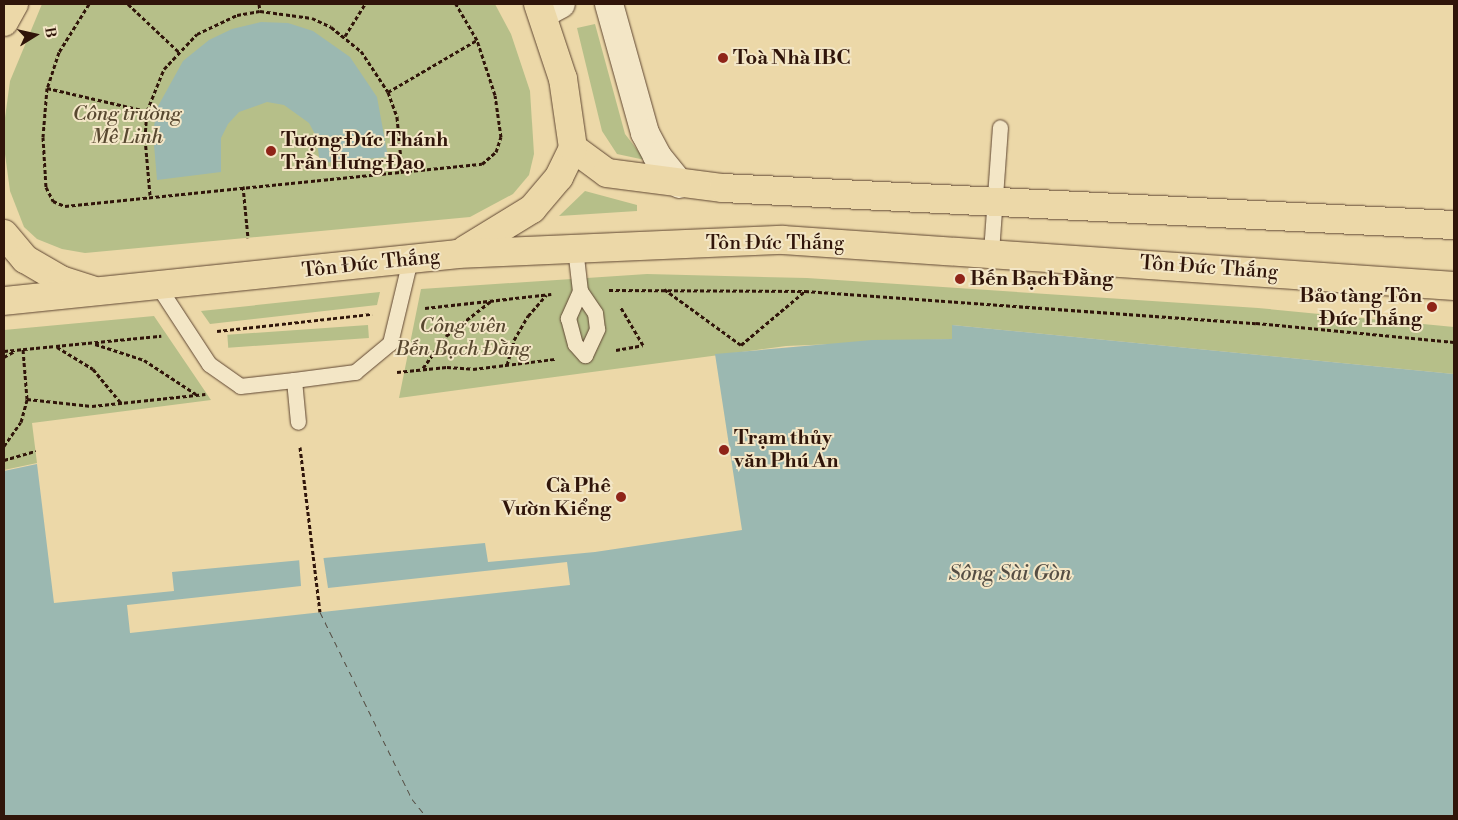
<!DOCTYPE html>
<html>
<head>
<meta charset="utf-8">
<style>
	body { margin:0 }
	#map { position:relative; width:1458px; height:820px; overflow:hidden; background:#ecd8a8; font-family:"Libre Bodoni",serif }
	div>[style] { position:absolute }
	.green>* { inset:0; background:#b6bf89; transform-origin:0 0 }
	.water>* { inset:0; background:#9bb8b1 }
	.pier>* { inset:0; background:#ecd8a8 }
	.ferry>* { height:1px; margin-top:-0.5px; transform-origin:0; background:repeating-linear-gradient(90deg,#554e44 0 6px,transparent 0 11px) }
	.path>* { height:3px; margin-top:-1.5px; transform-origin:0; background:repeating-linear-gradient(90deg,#30150a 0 4px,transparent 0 6.5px) }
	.roads { filter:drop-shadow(0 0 1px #5f4632) drop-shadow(0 0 1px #5f4632) }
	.lane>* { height:15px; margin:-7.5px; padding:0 7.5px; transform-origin:7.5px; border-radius:7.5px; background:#f3e6c6 }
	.street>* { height:28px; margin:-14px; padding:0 14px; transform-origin:14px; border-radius:14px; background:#f3e6c6 }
	.primary>* { height:28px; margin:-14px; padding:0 14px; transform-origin:14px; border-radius:14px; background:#ecd8a8 }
	.dots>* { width:14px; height:14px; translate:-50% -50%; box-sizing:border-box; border:2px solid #f3e6c6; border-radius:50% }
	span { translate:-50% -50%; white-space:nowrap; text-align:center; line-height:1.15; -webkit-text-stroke:4px #f3e6c6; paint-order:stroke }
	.poi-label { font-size:20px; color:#30150a; font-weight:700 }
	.left { translate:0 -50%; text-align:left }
	.right { translate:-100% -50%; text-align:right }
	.park-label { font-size:20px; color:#584830; font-style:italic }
	.street-label { font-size:20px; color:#30150a }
	.water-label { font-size:21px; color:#554e44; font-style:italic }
	.frame { position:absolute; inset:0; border:5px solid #30150a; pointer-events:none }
	.north { position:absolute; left:10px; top:10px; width:50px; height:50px; -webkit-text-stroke:4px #f3e6c6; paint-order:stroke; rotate:80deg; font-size:14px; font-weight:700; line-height:20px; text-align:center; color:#30150a }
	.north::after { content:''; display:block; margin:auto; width:18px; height:22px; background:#30150a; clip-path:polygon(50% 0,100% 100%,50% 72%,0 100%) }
</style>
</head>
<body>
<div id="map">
	<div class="green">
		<div style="clip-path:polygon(42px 4px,495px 4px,511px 34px,530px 91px,534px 154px,529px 175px,513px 194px,470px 217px,85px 253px,62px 249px,37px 239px,24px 227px,10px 191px,5px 154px,5px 118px,10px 81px)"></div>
		<div style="clip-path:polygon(595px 24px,625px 134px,645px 160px,617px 154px,602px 131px,577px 28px)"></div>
		<div style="clip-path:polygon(585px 191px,637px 205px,637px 211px,559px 216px)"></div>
		<div style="clip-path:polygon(647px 274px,807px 278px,1258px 308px,1454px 327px,1454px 374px,952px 325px,952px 339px,786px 346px,399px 398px,421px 289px)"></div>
		<div style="clip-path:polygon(380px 292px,377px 305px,210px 324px,201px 311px)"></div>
		<div style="clip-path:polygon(154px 316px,211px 400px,32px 423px,37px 463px,4px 470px,4px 330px)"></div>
		<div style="left:368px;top:325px;width:13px;height:141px;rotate:86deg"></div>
	</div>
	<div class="water">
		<div style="clip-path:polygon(261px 22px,288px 23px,313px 31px,350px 57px,377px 97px,388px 157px,320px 163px,316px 136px,309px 123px,284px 105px,267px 102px,239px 112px,228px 124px,221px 138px,221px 172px,157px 180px,153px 133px,157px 108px,183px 61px,209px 40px,232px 29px)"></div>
		<div style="clip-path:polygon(952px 325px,1454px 374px,1454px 816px,4px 816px,4px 471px,37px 464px,54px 603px,174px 591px,172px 572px,485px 543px,488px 562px,595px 552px,742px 530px,715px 354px,872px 340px,952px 339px)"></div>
	</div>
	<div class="pier">
		<div style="clip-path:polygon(323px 555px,328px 588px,567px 562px,570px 585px,130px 633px,127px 605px,301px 586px,299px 558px)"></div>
	</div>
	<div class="ferry">
		<div style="left:320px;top:612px;width:208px;rotate:63.8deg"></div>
		<div style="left:412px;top:799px;width:22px;rotate:51deg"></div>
	</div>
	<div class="path">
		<div style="left:89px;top:4px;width:57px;rotate:122deg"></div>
		<div style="left:59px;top:52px;width:38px;rotate:108deg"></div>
		<div style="left:47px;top:88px;width:49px;rotate:94.7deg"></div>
		<div style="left:43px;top:137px;width:50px;rotate:86.6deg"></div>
		<div style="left:46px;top:187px;width:16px;rotate:63deg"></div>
		<div style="left:53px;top:201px;width:13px;rotate:23deg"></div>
		<div style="left:65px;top:206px;width:419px;rotate:-5.8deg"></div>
		<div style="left:482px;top:164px;width:18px;rotate:-41deg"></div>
		<div style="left:496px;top:152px;width:16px;rotate:-72deg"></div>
		<div style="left:501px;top:137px;width:42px;rotate:-98.1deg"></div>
		<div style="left:495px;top:95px;width:58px;rotate:-108.1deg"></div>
		<div style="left:477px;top:40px;width:42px;rotate:-120.3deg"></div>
		<div style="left:128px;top:4px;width:70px;rotate:43.3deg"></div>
		<div style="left:259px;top:4px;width:7px;rotate:82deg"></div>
		<div style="left:345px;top:36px;width:38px;rotate:-58deg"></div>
		<div style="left:47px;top:88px;width:103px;rotate:13deg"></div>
		<div style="left:388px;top:92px;width:103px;rotate:-30.3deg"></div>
		<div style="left:243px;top:186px;width:52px;rotate:84.5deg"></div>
		<div style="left:150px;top:195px;width:57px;rotate:-95deg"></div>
		<div style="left:145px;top:138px;width:27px;rotate:-86deg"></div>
		<div style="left:147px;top:111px;width:45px;rotate:-68deg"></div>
		<div style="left:164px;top:69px;width:48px;rotate:-46.7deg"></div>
		<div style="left:197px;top:34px;width:44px;rotate:-25.4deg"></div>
		<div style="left:237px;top:15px;width:23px;rotate:-10deg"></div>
		<div style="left:260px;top:11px;width:52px;rotate:7.7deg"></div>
		<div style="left:312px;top:18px;width:21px;rotate:25deg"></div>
		<div style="left:331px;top:27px;width:38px;rotate:39deg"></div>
		<div style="left:361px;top:51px;width:49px;rotate:56.6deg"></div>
		<div style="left:388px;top:92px;width:27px;rotate:70deg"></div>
		<div style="left:397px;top:117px;width:54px;rotate:84.7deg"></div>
		<div style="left:664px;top:289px;width:95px;rotate:36deg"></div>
		<div style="left:741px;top:345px;width:84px;rotate:-40.2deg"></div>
		<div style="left:609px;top:290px;width:196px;rotate:0.3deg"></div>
		<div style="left:805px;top:291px;width:452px;rotate:4.1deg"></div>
		<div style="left:1256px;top:323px;width:199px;rotate:5.5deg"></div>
		<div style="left:425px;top:308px;width:127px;rotate:-6.3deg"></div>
		<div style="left:217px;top:331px;width:156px;rotate:-6.3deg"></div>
		<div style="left:95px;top:344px;width:52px;rotate:18.1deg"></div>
		<div style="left:144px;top:360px;width:62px;rotate:33.2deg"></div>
		<div style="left:57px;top:347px;width:42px;rotate:31.4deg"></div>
		<div style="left:93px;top:369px;width:45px;rotate:50.4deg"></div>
		<div style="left:616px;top:350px;width:27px;rotate:-10deg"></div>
		<div style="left:643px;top:345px;width:45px;rotate:-120.5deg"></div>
		<div style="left:4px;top:351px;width:158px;rotate:-5.5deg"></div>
		<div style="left:4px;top:357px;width:13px;rotate:-29deg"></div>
		<div style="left:507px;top:365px;width:26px;rotate:-74deg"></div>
		<div style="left:514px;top:340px;width:28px;rotate:-60deg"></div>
		<div style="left:528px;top:316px;width:28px;rotate:-49deg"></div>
		<div style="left:423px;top:368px;width:39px;rotate:-54deg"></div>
		<div style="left:446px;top:336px;width:57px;rotate:-37.9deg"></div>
		<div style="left:397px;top:372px;width:50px;rotate:-5.7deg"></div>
		<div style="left:447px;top:367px;width:26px;rotate:4deg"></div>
		<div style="left:473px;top:369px;width:83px;rotate:-7deg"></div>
		<div style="left:27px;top:399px;width:65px;rotate:6.1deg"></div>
		<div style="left:92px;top:406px;width:114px;rotate:-6.1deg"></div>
		<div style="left:4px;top:446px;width:29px;rotate:-55deg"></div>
		<div style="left:21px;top:422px;width:24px;rotate:-75deg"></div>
		<div style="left:27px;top:399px;width:50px;rotate:-94.6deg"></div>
		<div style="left:300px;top:447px;width:166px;rotate:83.1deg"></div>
		<div style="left:4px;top:460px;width:33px;rotate:-16deg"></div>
	</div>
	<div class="roads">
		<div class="lane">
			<div style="left:575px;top:248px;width:43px;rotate:83.4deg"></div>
			<div style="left:580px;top:291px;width:30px;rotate:114deg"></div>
			<div style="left:568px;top:318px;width:27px;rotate:75deg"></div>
			<div style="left:575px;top:344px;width:15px;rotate:48deg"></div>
			<div style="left:585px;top:355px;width:29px;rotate:-65deg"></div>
			<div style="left:597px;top:329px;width:16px;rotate:-97deg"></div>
			<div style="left:595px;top:313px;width:27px;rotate:-124deg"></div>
			<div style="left:991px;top:252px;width:125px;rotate:-85.9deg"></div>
			<div style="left:158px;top:286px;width:93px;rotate:56.8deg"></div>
			<div style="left:209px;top:364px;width:38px;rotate:35deg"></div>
			<div style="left:240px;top:386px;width:54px;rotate:-6.3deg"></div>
			<div style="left:294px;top:380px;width:62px;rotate:-7.5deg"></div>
			<div style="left:355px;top:372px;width:45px;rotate:-39.6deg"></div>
			<div style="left:390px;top:343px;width:85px;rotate:-76.5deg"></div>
			<div style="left:294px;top:380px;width:42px;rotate:84.6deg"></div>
		</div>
		<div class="street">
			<div style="left:609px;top:4px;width:134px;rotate:74.4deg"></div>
			<div style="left:645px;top:133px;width:26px;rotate:62deg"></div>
			<div style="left:657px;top:156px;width:36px;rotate:51deg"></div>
			<div style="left:544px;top:13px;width:19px;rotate:-28deg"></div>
		</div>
		<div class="primary">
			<div style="left:4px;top:22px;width:21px;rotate:-61deg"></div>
			<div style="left:573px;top:148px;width:42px;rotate:36.3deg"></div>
			<div style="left:607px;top:173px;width:117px;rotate:7.4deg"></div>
			<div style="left:723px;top:188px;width:732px;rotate:2.9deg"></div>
			<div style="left:4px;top:234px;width:33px;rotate:50deg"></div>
			<div style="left:25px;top:259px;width:42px;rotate:30.3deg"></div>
			<div style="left:61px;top:280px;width:32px;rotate:18deg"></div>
			<div style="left:465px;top:250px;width:79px;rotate:-31.5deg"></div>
			<div style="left:532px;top:209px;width:42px;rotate:-49.8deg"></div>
			<div style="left:559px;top:177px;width:32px;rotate:-64deg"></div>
			<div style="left:573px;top:148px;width:70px;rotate:-98.2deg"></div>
			<div style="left:563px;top:79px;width:79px;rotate:-108.4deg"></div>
			<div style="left:4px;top:301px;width:455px;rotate:-5.9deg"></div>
			<div style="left:457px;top:254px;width:326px;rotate:-2.5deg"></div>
			<div style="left:783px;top:240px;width:673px;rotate:3.92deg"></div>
		</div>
	</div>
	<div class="dots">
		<div style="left:723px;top:58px;background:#8f2418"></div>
		<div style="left:271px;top:151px;background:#8f2418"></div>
		<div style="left:960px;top:279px;background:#8f2418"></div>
		<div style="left:1432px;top:307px;background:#8f2418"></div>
		<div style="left:724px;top:450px;background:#8f2418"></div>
		<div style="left:621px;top:497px;background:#8f2418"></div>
	</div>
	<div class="poi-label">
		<span class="left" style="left:733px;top:58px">Toà Nhà IBC</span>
		<span class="left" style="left:281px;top:152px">Tượng Đức Thánh<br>Trần Hưng Đạo</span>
		<span class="left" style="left:970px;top:279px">Bến Bạch Đằng</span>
		<span class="right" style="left:1422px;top:308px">Bảo tàng Tôn<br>Đức Thắng</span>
		<span class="left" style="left:734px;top:450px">Trạm thủy<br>văn Phú An</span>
		<span class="right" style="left:611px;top:498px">Cà Phê<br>Vườn Kiểng</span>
	</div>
	<div class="park-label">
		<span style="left:127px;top:126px">Công trường<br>Mê Linh</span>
		<span style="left:463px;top:338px">Công viên<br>Bến Bạch Đằng</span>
	</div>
	<div class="street-label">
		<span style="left:775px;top:243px">Tôn Đức Thắng</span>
		<span style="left:371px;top:264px;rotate:-6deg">Tôn Đức Thắng</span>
		<span style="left:1209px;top:268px;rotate:4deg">Tôn Đức Thắng</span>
	</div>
	<div class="water-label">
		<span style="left:1010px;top:574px">Sông Sài Gòn</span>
	</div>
	<div class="frame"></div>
	<div class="north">B</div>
</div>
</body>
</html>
